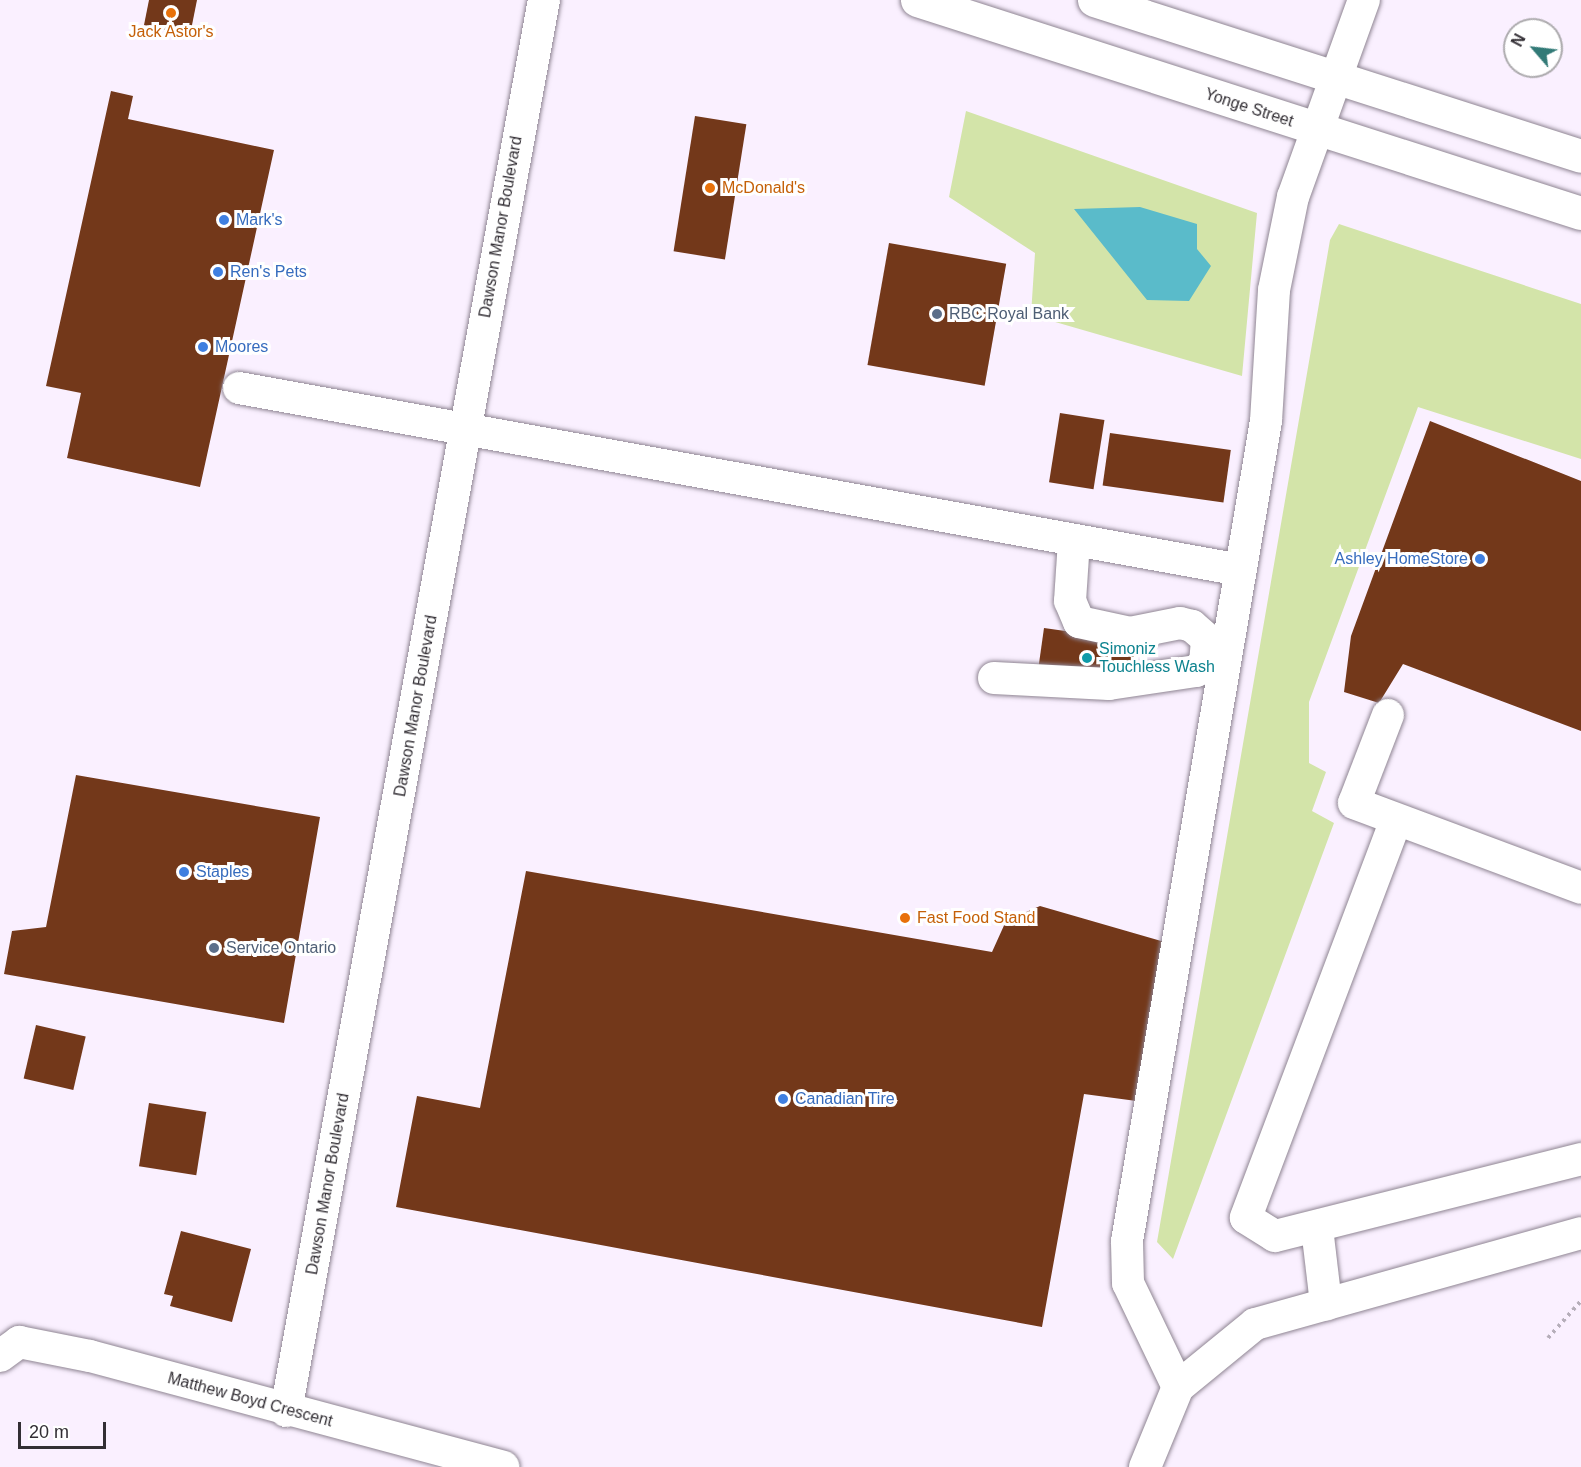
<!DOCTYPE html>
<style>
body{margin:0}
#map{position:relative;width:1581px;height:1467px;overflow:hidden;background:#faf0ff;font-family:Arial,sans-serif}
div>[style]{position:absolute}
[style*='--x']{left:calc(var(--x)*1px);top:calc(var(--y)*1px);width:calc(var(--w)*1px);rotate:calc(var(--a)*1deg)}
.green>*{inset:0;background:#d3e4a9}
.water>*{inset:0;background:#5abbca}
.building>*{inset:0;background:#73381a;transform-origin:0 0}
.path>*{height:4px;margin-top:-2px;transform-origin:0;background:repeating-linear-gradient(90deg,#b6aeba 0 3px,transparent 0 7.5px)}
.roads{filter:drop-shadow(0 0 2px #8f8593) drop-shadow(0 0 2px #8f8593)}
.minor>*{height:32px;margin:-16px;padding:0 16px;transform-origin:16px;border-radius:16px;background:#fff}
.major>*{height:33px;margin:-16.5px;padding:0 16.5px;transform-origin:16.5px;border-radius:16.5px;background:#fff}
.dots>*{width:16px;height:16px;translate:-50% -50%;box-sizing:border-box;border:3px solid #fff;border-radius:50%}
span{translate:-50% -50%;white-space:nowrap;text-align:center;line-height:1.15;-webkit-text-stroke:6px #fff;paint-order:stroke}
.food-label{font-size:16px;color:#c56008}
.left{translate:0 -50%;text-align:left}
.street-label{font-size:16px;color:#322e34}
.shop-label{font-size:16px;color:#366cbe}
.right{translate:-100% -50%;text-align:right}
.service-label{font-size:16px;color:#4e5e75}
.culture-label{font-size:16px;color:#0d838f}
.north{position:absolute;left:1503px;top:18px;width:60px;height:60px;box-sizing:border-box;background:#fff;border:2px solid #adabae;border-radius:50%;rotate:298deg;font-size:16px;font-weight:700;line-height:24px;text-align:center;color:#322e34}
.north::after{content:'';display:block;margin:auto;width:21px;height:27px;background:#327a77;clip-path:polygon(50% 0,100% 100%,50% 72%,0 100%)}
.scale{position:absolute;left:18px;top:1422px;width:88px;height:27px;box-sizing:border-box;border:3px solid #322e34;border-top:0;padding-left:8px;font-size:18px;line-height:21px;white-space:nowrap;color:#322e34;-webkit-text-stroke:4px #fff;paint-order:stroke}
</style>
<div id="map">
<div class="green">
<i style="clip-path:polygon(966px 111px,1257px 213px,1242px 376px,1031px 315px,1035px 253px,949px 197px)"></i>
<i style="clip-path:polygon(1339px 224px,1581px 304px,1581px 459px,1418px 407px,1309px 702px,1309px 763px,1326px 772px,1312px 811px,1334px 823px,1173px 1259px,1157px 1242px,1330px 240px)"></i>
</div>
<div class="water">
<i style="clip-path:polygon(1140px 207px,1197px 224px,1197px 249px,1211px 266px,1189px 301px,1147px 300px,1074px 209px)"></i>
</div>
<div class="building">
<i style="clip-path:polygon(149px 0,197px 0,190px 35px,144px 25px)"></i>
<i style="clip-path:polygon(111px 91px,133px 96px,128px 119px,274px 150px,200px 487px,67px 458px,81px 393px,46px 386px)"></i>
<i style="left:695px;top:116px;width:52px;height:137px;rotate:9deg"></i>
<i style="left:889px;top:243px;width:119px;height:124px;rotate:10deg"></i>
<i style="left:1060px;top:413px;width:45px;height:70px;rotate:9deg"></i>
<i style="clip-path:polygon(1430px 421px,1581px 481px,1581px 731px,1403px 664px,1379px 703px,1344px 692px,1351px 636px)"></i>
<i style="left:1110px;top:433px;width:122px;height:53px;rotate:8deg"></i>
<i style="left:1044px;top:628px;width:93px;height:47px;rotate:8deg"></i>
<i style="clip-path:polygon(76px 775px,320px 817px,284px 1023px,4px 974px,12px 931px,46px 927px)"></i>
<i style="clip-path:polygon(526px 871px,992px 952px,1006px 921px,1040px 906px,1175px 945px,1144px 1102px,1084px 1094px,1042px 1327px,396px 1207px,417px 1096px,480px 1108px)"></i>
<i style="left:36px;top:1025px;width:51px;height:55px;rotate:13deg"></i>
<i style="left:149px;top:1103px;width:58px;height:64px;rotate:9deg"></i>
<i style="clip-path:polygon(181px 1231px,251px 1249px,232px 1322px,170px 1306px,173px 1296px,164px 1294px)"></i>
</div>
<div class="path">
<i style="--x:1548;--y:1338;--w:50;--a:-48.3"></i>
</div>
<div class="roads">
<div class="minor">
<i style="--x:239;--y:388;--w:1017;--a:10.3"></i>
<i style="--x:994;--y:678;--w:115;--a:3"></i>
<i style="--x:1109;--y:684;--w:88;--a:-8.5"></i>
<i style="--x:1196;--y:671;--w:12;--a:-42"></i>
<i style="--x:1205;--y:663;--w:24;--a:-85"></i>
<i style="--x:1207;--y:639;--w:20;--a:-139"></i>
<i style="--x:1192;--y:626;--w:12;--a:-166"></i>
<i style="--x:1180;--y:623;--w:51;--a:168.7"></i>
<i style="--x:1130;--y:633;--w:52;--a:-167.8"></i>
<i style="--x:1079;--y:622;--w:23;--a:-113"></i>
<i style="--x:1070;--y:601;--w:61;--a:-86.2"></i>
<i style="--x:1388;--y:715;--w:94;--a:111.1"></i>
<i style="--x:1354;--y:803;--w:242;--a:20.5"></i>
<i style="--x:1396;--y:820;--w:425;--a:110.7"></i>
<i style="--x:1246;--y:1218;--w:34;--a:32"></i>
<i style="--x:1275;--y:1236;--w:316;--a:-14.1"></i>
<i style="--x:1317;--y:1228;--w:77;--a:83.2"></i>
<i style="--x:0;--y:1356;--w:24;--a:-36"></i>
<i style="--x:19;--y:1342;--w:72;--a:11.2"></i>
<i style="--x:90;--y:1356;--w:428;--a:15"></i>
<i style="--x:1178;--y:1387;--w:115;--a:-115.7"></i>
<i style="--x:1128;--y:1283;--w:42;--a:-91.4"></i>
<i style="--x:1127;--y:1241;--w:832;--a:-80.38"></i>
<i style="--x:1266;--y:421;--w:131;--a:-86.5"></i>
<i style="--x:1274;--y:290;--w:95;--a:-78.5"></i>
<i style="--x:1293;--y:197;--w:209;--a:-70.2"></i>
<i style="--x:286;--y:1411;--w:1434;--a:-79.64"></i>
<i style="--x:1145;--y:1467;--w:87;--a:-67.6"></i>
<i style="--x:1178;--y:1387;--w:99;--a:-39.3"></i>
<i style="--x:1255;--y:1324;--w:338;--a:-15.6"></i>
</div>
<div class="major">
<i style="--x:917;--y:0;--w:697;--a:17.79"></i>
<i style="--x:1094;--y:0;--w:511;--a:17.76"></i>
</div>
</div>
<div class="dots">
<i style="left:171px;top:13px;background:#e8710a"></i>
<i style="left:710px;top:188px;background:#e8710a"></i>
<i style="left:224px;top:220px;background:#3f7fe0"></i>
<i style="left:218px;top:272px;background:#3f7fe0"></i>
<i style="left:937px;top:314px;background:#5c6f8a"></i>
<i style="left:203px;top:347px;background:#3f7fe0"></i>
<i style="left:1480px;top:559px;background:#3f7fe0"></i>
<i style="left:1087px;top:658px;background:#0f9aa8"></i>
<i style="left:184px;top:872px;background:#3f7fe0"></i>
<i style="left:905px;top:918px;background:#e8710a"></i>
<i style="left:214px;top:948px;background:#5c6f8a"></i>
<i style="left:783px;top:1099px;background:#3f7fe0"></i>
</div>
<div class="food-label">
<span style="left:171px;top:32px">Jack Astor's</span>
<span class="left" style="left:722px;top:188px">McDonald's</span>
<span class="left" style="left:917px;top:918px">Fast Food Stand</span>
</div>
<div class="street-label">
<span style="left:1249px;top:108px;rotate:18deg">Yonge Street</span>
<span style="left:501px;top:227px;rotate:-80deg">Dawson Manor Boulevard</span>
<span style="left:416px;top:706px;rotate:-80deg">Dawson Manor Boulevard</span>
<span style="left:328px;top:1184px;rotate:-80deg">Dawson Manor Boulevard</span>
<span style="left:250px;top:1400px;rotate:15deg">Matthew Boyd Crescent</span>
</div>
<div class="shop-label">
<span class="left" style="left:236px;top:220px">Mark's</span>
<span class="left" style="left:230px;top:272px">Ren's Pets</span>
<span class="left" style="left:215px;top:347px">Moores</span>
<span class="right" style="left:1468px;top:559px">Ashley HomeStore</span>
<span class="left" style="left:196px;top:872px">Staples</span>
<span class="left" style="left:795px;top:1099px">Canadian Tire</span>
</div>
<div class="service-label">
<span class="left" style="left:949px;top:314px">RBC Royal Bank</span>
<span class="left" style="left:226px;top:948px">Service Ontario</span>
</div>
<div class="culture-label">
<span class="left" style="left:1099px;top:658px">Simoniz<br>Touchless Wash</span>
</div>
<div class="north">N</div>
<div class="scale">20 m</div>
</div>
